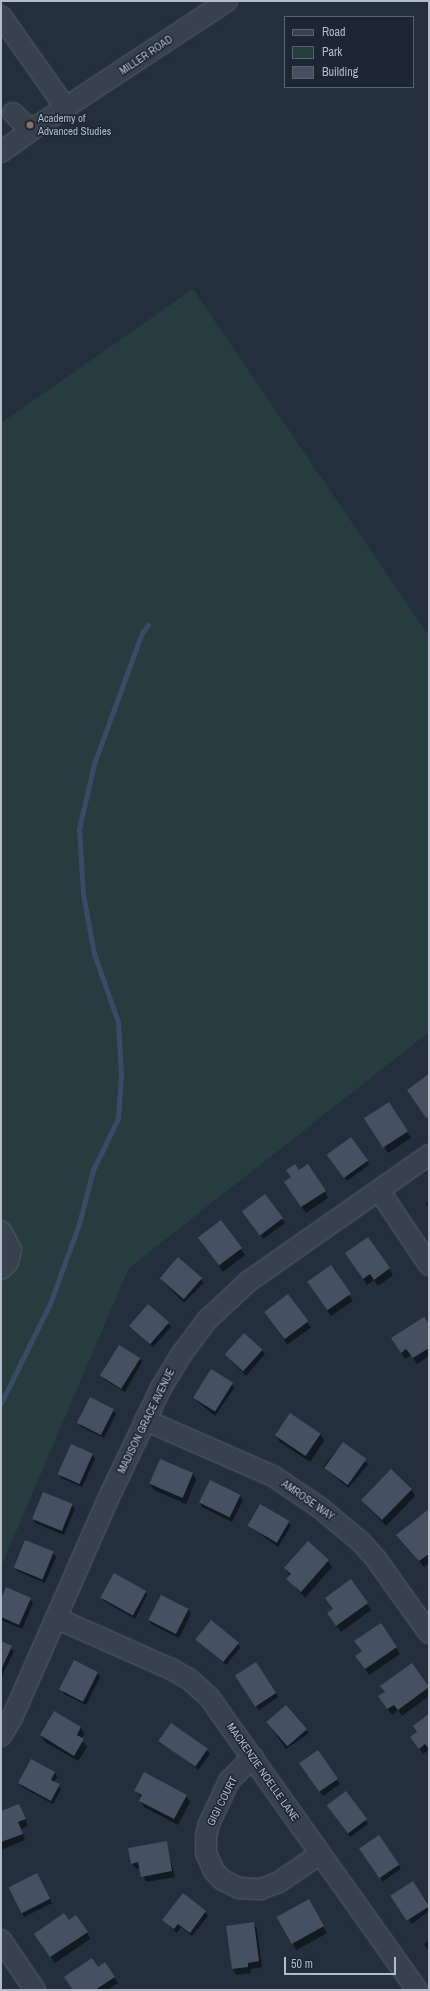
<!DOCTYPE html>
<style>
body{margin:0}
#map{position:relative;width:430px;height:1991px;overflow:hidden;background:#242f3e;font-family:"Archivo Narrow",sans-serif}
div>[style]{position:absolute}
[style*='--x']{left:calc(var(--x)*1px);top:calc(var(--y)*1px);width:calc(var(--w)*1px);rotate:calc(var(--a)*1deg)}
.green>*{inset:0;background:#263c3f}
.shadow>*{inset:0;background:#0007;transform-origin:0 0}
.stream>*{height:4.5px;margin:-2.25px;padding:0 2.25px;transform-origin:2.25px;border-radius:2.25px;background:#394c67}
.building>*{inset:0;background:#455162;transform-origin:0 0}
.roads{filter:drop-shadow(0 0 1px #565f6c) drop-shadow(0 0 1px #565f6c)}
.minor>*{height:20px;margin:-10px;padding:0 10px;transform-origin:10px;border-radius:10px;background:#38414e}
.dots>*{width:11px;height:11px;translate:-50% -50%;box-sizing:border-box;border:2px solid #1d2633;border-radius:50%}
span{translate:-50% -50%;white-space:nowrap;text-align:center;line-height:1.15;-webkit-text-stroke:3px #1d2633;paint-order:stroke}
.street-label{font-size:11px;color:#b4bcc9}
.poi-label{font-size:11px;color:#b4bcc9}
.left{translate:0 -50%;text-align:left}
.frame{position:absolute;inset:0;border:2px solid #b4bcc9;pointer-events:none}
.legend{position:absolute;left:284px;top:16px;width:130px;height:72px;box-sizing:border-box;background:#1d2633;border:1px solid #59626f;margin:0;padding:5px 7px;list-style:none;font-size:12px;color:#b4bcc9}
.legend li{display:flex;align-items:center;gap:8px;height:20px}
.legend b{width:20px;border:1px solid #59626f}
.scale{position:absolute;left:284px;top:1957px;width:112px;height:18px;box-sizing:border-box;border:2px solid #b4bcc9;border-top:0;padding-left:5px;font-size:12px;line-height:14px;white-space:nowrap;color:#b4bcc9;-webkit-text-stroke:3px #1d2633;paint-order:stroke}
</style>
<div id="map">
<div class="green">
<i style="clip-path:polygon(193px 289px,429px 636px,429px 1032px,129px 1268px,1px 1567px,1px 423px)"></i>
</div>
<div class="shadow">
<i style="clip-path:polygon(369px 1124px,407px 1132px,411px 1138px,388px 1153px)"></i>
<i style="clip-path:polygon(331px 1159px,367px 1161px,369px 1165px,347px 1181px)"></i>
<i style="clip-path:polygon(299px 1172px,325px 1191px,328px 1198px,306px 1213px,289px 1188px)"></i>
<i style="clip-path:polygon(265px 1195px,285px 1223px,263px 1239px,246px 1215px)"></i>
<i style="clip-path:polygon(429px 1202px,429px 1208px,426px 1204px)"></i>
<i style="clip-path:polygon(221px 1222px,245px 1255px,223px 1272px,203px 1244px)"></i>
<i style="clip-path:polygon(368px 1238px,393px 1275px,378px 1286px,374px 1280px,367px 1285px,346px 1253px)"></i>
<i style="left:179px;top:1258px;width:35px;height:28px;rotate:45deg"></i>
<i style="clip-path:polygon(330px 1267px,353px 1301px,331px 1316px,312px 1288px)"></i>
<i style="left:288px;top:1295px;width:40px;height:29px;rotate:55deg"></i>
<i style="clip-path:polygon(168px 1323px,171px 1327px,153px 1347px,130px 1326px)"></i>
<i style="clip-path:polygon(429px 1326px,429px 1356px,417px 1364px,411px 1355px,405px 1359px,396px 1344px)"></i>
<i style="clip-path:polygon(262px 1350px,265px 1354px,246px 1376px,226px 1355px)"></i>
<i style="clip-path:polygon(140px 1358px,142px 1362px,125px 1392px,105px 1380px,102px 1376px)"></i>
<i style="clip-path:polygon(232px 1384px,234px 1388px,215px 1416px,192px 1397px)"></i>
<i style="clip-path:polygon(113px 1410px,116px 1414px,104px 1438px,81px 1427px,79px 1423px)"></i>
<i style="clip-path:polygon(290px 1415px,321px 1435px,324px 1441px,310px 1462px,280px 1442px,276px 1436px)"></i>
<i style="left:343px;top:1443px;width:33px;height:31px;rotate:40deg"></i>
<i style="clip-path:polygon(93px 1455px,95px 1459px,82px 1487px,61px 1478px,59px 1474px)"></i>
<i style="clip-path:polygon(160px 1460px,193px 1474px,196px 1480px,186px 1504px,154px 1490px,150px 1484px)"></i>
<i style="clip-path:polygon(411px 1489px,415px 1496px,386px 1526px,362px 1500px)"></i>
<i style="clip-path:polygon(240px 1496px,243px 1500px,232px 1522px,202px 1507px,200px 1503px)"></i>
<i style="clip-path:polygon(72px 1505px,75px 1509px,64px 1535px,35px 1523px,33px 1519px)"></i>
<i style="clip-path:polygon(429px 1511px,429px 1563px,424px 1567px,398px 1535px)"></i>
<i style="clip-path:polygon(288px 1522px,291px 1526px,278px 1547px,248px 1525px)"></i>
<i style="clip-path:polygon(53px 1553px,56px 1557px,45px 1583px,17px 1571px,15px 1567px)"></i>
<i style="clip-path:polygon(328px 1561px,332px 1567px,305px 1598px,288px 1579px,290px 1576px,285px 1568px)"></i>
<i style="clip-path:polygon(351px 1581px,371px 1610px,341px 1632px,332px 1620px,334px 1610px)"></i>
<i style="clip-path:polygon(145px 1591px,147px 1595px,135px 1619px,105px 1602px,102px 1598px)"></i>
<i style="clip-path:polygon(161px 1596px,189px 1610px,191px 1614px,179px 1638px,151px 1624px,149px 1620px)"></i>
<i style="clip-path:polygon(30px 1599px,33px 1603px,22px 1629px,1px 1620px,1px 1602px)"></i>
<i style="clip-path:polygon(381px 1624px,400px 1654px,369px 1675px,360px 1662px,362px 1652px,359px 1647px)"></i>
<i style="clip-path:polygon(196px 1639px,238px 1644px,240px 1648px,226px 1665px)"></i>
<i style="clip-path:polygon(1px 1642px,14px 1651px,2px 1676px,1px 1676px)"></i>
<i style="clip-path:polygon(412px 1664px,429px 1688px,429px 1696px,402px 1716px,398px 1710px,392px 1715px,383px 1703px,385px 1693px,381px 1686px)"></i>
<i style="clip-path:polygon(97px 1672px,100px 1677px,86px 1705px,64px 1694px,61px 1690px)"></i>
<i style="clip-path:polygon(239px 1681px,276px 1693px,278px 1697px,259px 1710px)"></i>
<i style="clip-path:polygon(429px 1716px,429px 1750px,423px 1754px,415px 1743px,417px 1732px,414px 1727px)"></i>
<i style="clip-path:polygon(269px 1724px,306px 1729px,309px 1733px,286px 1749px)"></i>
<i style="clip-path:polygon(81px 1727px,84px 1734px,81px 1739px,87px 1747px,78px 1761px,45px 1742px,41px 1735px)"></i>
<i style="clip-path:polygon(160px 1741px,207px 1750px,210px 1754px,198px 1770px)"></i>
<i style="clip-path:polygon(318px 1751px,340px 1784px,323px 1796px,303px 1768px)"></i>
<i style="clip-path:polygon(32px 1760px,55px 1773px,57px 1777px,54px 1782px,61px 1789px,53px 1804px,22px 1787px,19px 1783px)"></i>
<i style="clip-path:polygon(135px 1791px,186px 1795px,190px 1802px,178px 1825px,144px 1807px,140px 1801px,142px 1798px)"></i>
<i style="clip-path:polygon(346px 1792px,368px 1824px,350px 1837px,330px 1809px)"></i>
<i style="clip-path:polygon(19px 1805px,28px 1826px,21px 1829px,25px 1840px,1px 1850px,1px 1812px)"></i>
<i style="left:378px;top:1837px;width:39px;height:22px;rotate:54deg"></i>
<i style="clip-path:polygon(166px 1842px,175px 1877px,146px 1882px,140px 1868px,136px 1869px,132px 1863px)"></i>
<i style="clip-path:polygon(39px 1878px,52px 1903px,24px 1917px,22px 1913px)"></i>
<i style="clip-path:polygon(413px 1882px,429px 1904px,429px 1911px,412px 1924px,395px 1901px)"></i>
<i style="left:309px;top:1901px;width:37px;height:35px;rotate:61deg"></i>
<i style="clip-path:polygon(205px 1912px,208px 1916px,192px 1936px,181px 1927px,177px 1933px,164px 1920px)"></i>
<i style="clip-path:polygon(69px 1922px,87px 1932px,90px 1939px,55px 1963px,39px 1940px)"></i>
<i style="clip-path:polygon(253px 1923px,257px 1929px,262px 1967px,251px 1969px,251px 1973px,236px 1975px,233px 1969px)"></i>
<i style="clip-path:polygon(429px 1941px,429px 1952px,424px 1944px)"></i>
<i style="clip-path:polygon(98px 1968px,114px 1977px,118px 1983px,108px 1990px,73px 1990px)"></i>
</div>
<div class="stream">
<i style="--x:1;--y:1403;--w:110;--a:-63.7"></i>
<i style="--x:50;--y:1304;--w:85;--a:-70.1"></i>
<i style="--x:79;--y:1224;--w:56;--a:-75.5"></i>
<i style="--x:93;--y:1170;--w:57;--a:-63.9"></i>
<i style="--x:118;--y:1119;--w:43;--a:-86"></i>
<i style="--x:121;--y:1076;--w:54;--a:-93.2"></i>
<i style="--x:118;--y:1022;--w:72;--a:-109.4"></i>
<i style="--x:94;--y:954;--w:61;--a:-100.4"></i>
<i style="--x:83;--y:894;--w:65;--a:-93.5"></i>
<i style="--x:79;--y:829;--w:67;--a:-77"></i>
<i style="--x:94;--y:764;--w:140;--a:-69.9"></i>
<i style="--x:142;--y:633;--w:10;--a:-53"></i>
</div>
<div class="building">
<i style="clip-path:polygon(429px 1074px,429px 1116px,426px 1118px,407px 1090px)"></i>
<i style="left:389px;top:1102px;width:35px;height:30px;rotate:57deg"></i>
<i style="left:351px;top:1137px;width:29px;height:30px;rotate:54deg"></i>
<i style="clip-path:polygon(295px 1164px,299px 1170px,308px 1164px,326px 1191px,301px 1207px,284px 1182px,291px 1177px,286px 1170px)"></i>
<i style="left:265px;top:1194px;width:30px;height:29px;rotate:53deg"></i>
<i style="left:221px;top:1220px;width:35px;height:29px;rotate:53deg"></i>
<i style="clip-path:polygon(368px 1237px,390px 1268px,374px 1280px,370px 1274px,363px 1279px,345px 1253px)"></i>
<i style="left:178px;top:1257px;width:32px;height:28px;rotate:41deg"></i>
<i style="left:331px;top:1265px;width:35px;height:29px;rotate:55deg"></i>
<i style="left:288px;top:1294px;width:34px;height:30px;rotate:53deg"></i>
<i style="left:148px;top:1304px;width:28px;height:29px;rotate:41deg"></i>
<i style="clip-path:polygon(424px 1317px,429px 1324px,429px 1348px,413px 1358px,406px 1349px,401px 1353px,391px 1338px)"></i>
<i style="left:244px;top:1333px;width:25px;height:29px;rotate:42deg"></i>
<i style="left:119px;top:1345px;width:25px;height:36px;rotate:32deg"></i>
<i style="left:211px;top:1369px;width:26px;height:34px;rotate:32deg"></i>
<i style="left:90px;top:1397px;width:27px;height:29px;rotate:27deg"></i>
<i style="left:290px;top:1413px;width:37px;height:27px;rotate:34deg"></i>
<i style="left:343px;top:1442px;width:29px;height:32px;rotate:36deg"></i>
<i style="left:71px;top:1444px;width:24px;height:33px;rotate:24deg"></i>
<i style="left:160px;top:1459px;width:36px;height:27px;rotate:23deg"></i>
<i style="left:391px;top:1469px;width:29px;height:43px;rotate:44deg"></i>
<i style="left:210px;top:1480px;width:34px;height:25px;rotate:26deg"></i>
<i style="left:43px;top:1492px;width:32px;height:29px;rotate:22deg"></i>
<i style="left:260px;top:1504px;width:34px;height:25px;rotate:30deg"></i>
<i style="clip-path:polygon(429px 1509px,429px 1554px,419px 1561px,396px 1535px)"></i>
<i style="left:25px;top:1540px;width:31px;height:30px;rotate:22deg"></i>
<i style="clip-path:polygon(308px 1541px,329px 1560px,301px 1592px,286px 1579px,291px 1574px,284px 1568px)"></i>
<i style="left:114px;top:1573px;width:37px;height:28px;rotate:29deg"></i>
<i style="clip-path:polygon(351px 1579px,368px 1603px,336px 1626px,327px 1613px,333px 1609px,325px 1598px)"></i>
<i style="clip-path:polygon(6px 1587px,31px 1598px,19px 1625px,1px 1617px,1px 1599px)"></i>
<i style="left:161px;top:1595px;width:31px;height:28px;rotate:27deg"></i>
<i style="left:211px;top:1620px;width:36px;height:25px;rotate:39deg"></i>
<i style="clip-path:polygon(381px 1623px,397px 1647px,365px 1669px,355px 1656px,362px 1651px,354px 1641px)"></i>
<i style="clip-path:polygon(1px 1641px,12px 1646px,1px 1670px)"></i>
<i style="left:74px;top:1660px;width:27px;height:33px;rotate:27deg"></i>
<i style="left:256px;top:1662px;width:37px;height:25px;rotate:57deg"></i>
<i style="clip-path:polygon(412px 1663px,429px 1687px,398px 1710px,394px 1705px,387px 1709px,378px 1696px,385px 1692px,380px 1686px)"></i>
<i style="left:286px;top:1705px;width:32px;height:26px;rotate:49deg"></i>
<i style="clip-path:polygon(54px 1711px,81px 1727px,77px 1735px,84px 1739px,74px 1756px,40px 1735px)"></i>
<i style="clip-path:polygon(429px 1714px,429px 1749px,425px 1744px,419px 1749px,410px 1737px,417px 1732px,413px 1726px)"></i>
<i style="left:171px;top:1723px;width:45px;height:22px;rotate:35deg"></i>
<i style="left:318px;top:1750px;width:35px;height:23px;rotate:55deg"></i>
<i style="clip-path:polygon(31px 1759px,55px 1772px,51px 1780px,60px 1784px,51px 1801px,18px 1783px)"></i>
<i style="clip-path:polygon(144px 1772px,187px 1795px,174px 1819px,139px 1801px,142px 1795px,134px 1791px)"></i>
<i style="left:346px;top:1791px;width:35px;height:24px;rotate:53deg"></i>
<i style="clip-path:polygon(19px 1804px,26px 1819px,18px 1822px,23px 1834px,1px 1842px,1px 1811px)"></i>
<i style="left:379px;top:1835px;width:36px;height:24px;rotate:56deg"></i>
<i style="clip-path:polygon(167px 1841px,172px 1871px,141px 1877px,138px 1862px,131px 1864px,128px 1848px)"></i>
<i style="left:37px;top:1873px;width:29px;height:32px;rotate:63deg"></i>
<i style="left:413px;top:1881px;width:30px;height:27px;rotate:57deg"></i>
<i style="clip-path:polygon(183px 1893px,206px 1911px,190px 1933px,178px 1924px,174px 1929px,162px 1920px)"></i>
<i style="left:309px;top:1899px;width:31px;height:37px;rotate:61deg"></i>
<i style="clip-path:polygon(64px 1913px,69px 1920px,76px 1915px,88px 1932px,50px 1957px,34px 1934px)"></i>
<i style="clip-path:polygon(254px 1922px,259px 1961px,248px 1963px,248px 1967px,232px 1969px,226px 1926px)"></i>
<i style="clip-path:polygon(92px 1958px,98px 1967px,105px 1962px,115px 1977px,95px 1990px,73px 1990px,64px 1977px)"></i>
</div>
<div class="roads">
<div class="minor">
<i style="--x:1;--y:16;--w:113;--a:54.8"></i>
<i style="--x:13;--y:113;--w:18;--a:45"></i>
<i style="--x:26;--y:126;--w:10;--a:6"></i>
<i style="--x:36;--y:127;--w:229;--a:-33.4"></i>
<i style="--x:1;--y:152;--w:43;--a:-35.5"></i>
<i style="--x:380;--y:1192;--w:88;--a:56.1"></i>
<i style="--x:1;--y:1231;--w:21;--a:62"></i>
<i style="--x:11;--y:1250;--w:12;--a:104"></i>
<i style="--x:8;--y:1262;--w:10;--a:135"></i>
<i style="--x:145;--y:1420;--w:140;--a:23.6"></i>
<i style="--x:273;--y:1476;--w:55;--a:34"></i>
<i style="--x:319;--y:1507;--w:53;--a:39.7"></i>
<i style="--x:360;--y:1541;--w:24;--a:48"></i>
<i style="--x:376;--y:1559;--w:91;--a:54.4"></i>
<i style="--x:56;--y:1618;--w:126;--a:23.9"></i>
<i style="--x:171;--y:1669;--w:21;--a:29"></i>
<i style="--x:189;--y:1679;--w:27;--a:42"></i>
<i style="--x:209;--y:1697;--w:359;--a:54.6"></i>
<i style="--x:1;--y:1736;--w:21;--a:-59"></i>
<i style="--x:12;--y:1718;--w:241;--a:-66.3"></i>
<i style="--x:109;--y:1497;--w:121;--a:-64.5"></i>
<i style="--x:161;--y:1388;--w:37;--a:-59"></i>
<i style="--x:180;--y:1356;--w:46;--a:-52.9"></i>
<i style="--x:208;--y:1319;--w:56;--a:-42.8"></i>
<i style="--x:249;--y:1281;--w:220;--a:-35"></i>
<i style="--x:253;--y:1757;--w:34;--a:135"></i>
<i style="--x:229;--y:1781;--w:47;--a:114.9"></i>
<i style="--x:209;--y:1824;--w:12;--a:104"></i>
<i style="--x:206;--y:1836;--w:17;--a:90"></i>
<i style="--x:206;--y:1853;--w:20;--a:66"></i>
<i style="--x:214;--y:1871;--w:11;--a:49"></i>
<i style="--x:221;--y:1879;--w:20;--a:27"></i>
<i style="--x:239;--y:1888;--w:22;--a:3"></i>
<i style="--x:261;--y:1889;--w:19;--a:-21"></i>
<i style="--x:279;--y:1882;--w:50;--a:-34.3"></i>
<i style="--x:1;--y:1940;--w:60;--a:55.8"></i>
</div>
</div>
<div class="dots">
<i style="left:30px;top:125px;background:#8d6e63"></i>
</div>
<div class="street-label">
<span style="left:146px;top:55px;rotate:-34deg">MILLER ROAD</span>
<span style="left:146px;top:1421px;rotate:-64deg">MADISON GRACE AVENUE</span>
<span style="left:308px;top:1500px;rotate:35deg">AMROSE WAY</span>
<span style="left:263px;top:1772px;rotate:55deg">MACKENZIE NOELLE LANE</span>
<span style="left:222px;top:1801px;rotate:-63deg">GIGI COURT</span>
</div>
<div class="poi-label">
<span class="left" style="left:38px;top:125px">Academy of<br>Advanced Studies</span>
</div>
<div class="frame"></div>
<ul class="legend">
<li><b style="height:5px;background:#38414e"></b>Road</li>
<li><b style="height:11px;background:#263c3f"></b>Park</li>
<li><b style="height:11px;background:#455162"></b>Building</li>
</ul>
<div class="scale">50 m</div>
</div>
